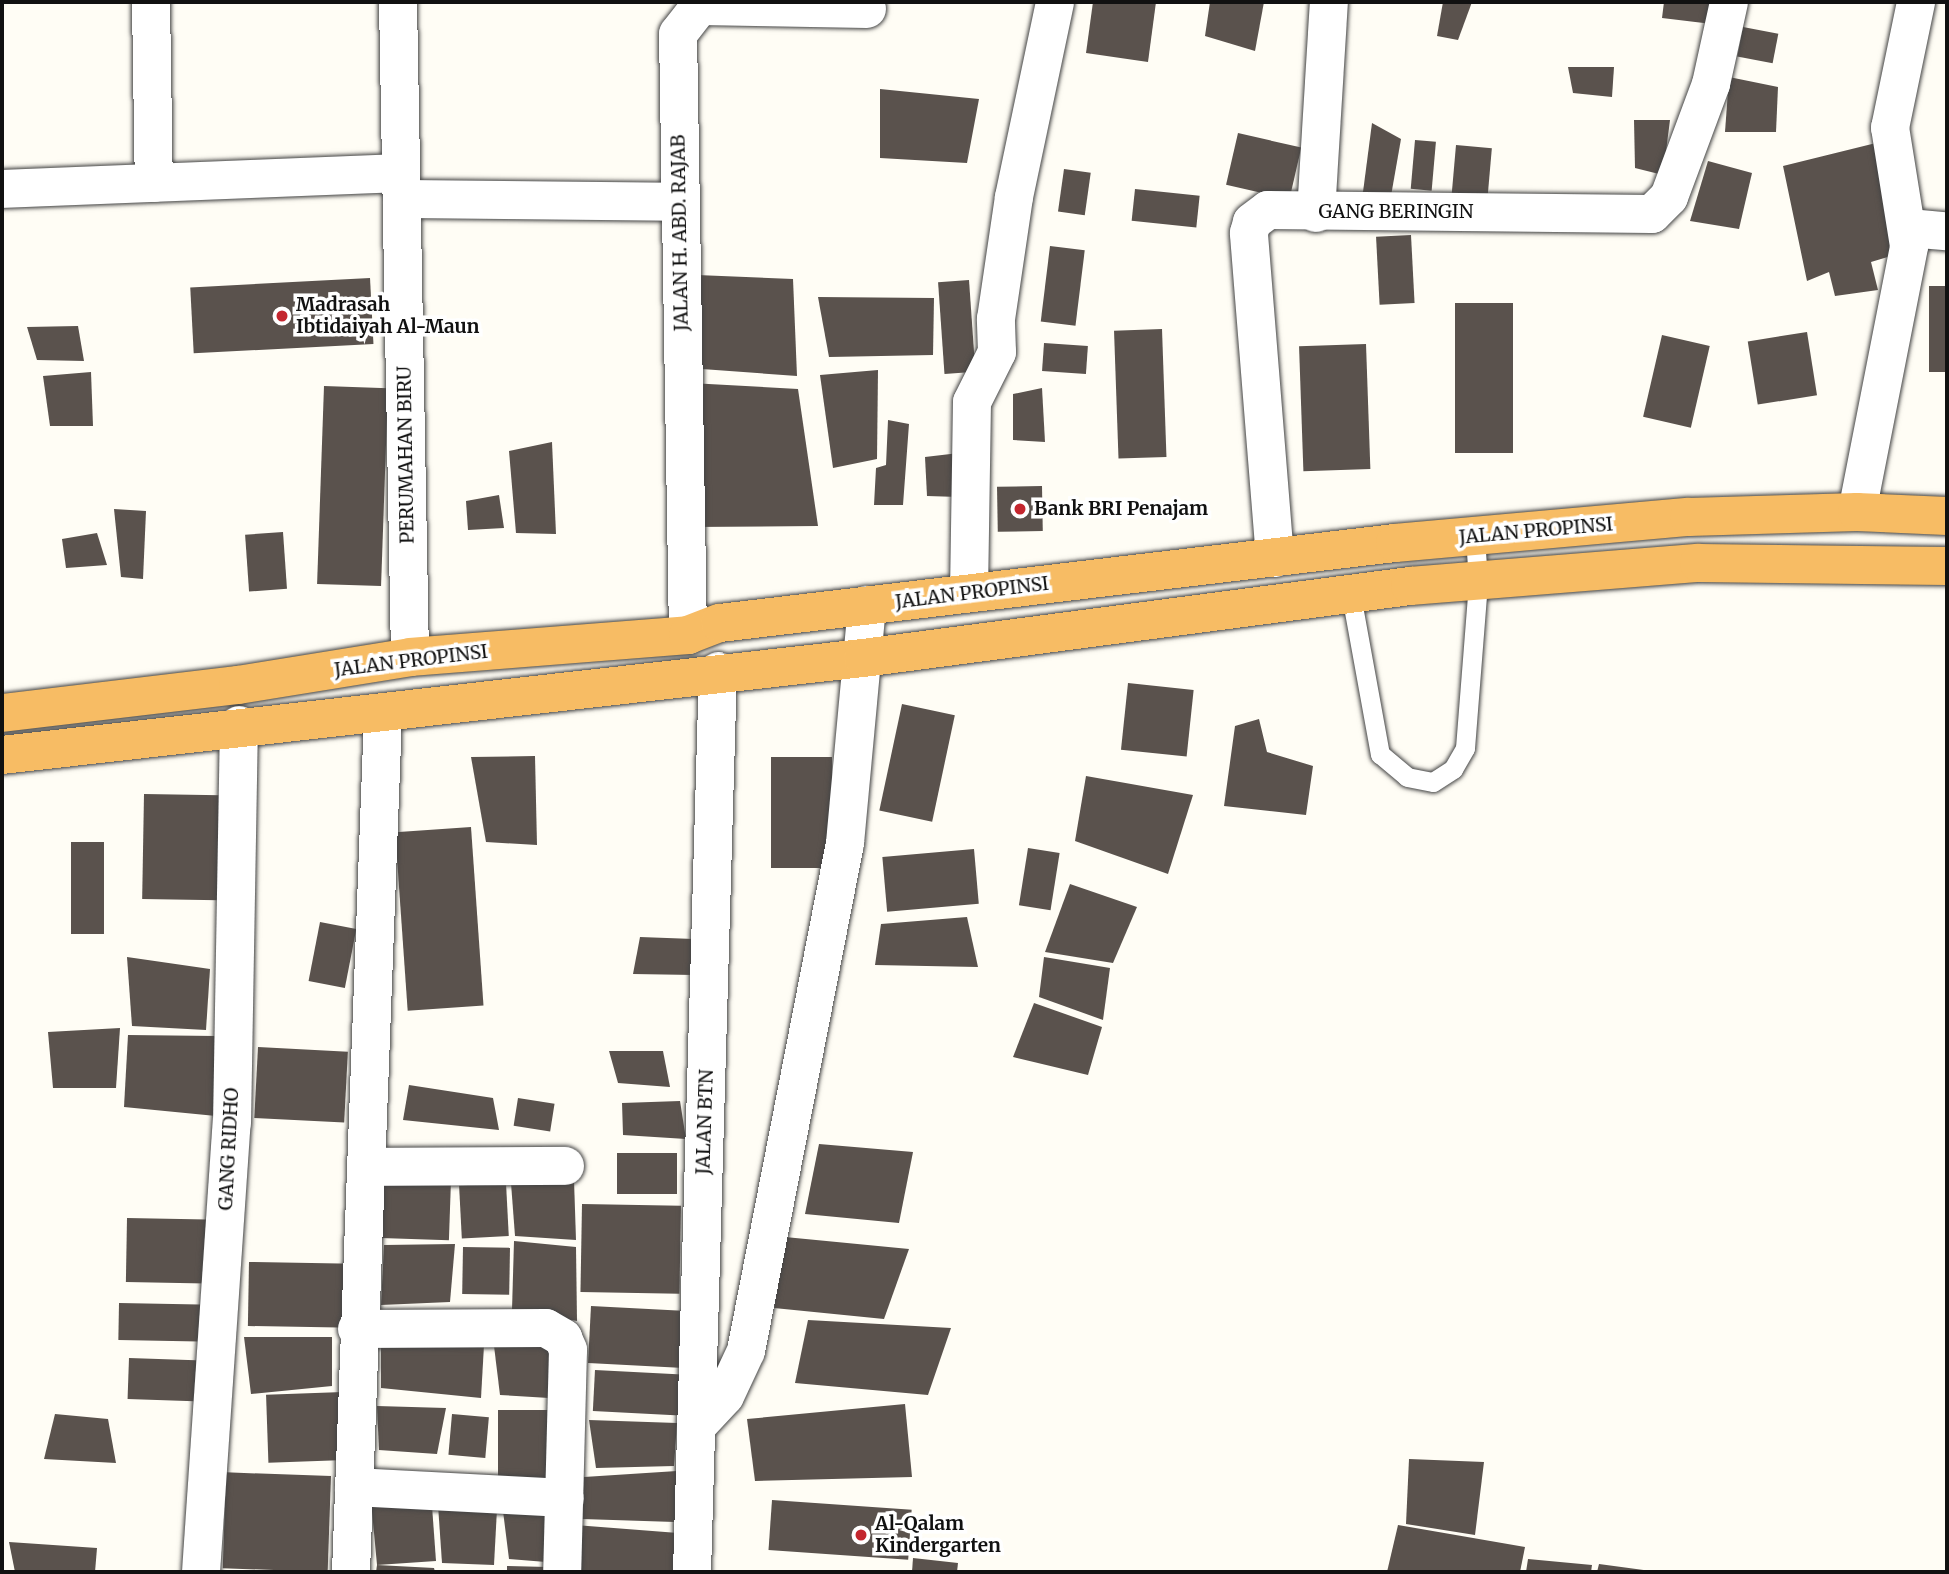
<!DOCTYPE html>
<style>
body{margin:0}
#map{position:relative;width:1949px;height:1574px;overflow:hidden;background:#fffdf5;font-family:Merriweather,serif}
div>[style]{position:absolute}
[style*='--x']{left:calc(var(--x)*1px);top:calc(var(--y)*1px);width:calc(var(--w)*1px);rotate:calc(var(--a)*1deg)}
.building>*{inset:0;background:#5a524d;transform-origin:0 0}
.roads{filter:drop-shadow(0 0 2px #444) drop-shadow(0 0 2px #444)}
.service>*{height:19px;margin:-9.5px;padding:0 9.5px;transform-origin:9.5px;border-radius:9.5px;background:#fff}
.minor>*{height:38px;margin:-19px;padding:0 19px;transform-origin:19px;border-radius:19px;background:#fff}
.trunk>*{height:38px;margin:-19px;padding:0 19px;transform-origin:19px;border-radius:19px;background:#f7bc64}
.dots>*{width:19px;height:19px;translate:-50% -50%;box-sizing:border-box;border:4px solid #fff;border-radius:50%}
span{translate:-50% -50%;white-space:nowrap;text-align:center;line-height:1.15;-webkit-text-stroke:7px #fff;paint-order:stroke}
.street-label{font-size:19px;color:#111}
.poi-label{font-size:19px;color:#111;font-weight:700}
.left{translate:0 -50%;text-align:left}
.frame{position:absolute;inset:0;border:4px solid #111;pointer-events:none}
</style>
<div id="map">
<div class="building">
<i style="clip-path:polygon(1093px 2px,1156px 2px,1148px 62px,1086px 53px)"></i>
<i style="clip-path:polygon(1210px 2px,1264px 2px,1255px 51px,1205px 36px)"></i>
<i style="clip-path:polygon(1443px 2px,1472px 2px,1458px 40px,1437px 36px)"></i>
<i style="clip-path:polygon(1664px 2px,1715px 2px,1712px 24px,1662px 18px)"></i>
<i style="left:1743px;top:27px;width:36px;height:30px;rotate:11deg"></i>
<i style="clip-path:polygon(1568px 67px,1614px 67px,1612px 97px,1573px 93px)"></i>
<i style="clip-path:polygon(1729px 77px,1778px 87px,1776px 132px,1725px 132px)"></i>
<i style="clip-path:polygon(880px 89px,979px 99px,967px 163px,880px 158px)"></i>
<i style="clip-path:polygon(1634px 120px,1670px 120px,1663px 175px,1635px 168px)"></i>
<i style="clip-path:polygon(1372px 123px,1401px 139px,1391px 196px,1363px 192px)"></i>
<i style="left:1238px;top:133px;width:65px;height:53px;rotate:13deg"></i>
<i style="left:1415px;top:140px;width:21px;height:49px;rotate:5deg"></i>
<i style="clip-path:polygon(1876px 143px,1901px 253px,1871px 262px,1878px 290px,1835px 296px,1829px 272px,1807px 281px,1783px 166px)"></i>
<i style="left:1456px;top:145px;width:36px;height:55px;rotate:5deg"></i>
<i style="clip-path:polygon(1708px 161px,1752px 173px,1739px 229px,1690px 221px)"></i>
<i style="left:1064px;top:169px;width:27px;height:43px;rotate:8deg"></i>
<i style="left:1135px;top:189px;width:65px;height:32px;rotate:6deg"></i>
<i style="left:1411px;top:235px;width:68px;height:35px;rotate:87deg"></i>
<i style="left:1050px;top:246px;width:35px;height:76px;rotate:7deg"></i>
<i style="clip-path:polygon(697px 275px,793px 279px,797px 376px,688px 368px)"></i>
<i style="left:370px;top:278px;width:66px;height:180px;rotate:87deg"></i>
<i style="left:969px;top:280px;width:92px;height:31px;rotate:86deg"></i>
<i style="left:1929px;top:286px;width:18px;height:86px"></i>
<i style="clip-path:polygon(818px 297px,934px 298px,933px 355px,829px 357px)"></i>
<i style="left:1455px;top:303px;width:58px;height:150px"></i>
<i style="clip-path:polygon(78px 326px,84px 361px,37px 360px,27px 327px)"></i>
<i style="left:1162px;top:329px;width:128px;height:48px;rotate:88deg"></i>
<i style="left:1807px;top:332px;width:64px;height:60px;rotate:81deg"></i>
<i style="left:1662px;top:335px;width:49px;height:84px;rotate:13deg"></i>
<i style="left:1044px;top:343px;width:44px;height:28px;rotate:4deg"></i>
<i style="left:1366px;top:344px;width:125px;height:67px;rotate:88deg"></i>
<i style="clip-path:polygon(878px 370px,877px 459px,833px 468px,820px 375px)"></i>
<i style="clip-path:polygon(91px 372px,93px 426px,50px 426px,43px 376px)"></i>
<i style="clip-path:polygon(690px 383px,798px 389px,818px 526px,691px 527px)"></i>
<i style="left:324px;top:386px;width:64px;height:198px;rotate:2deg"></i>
<i style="clip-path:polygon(1042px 388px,1045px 442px,1013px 440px,1013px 394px)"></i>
<i style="clip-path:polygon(888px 420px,909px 424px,903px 505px,874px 505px,876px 468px,886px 465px)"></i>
<i style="clip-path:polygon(552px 442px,556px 534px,516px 533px,509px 451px)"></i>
<i style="clip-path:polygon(959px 453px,959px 497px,927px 496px,925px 457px)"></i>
<i style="left:1042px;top:486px;width:45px;height:45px;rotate:89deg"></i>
<i style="clip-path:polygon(499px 495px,504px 528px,468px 530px,466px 501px)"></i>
<i style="clip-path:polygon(114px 509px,146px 511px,143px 579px,121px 577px)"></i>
<i style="left:283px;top:532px;width:57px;height:38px;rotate:86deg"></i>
<i style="clip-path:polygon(97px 533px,107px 565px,66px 568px,62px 539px)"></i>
<i style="left:1128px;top:683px;width:66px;height:67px;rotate:6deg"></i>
<i style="left:902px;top:704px;width:54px;height:109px;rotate:12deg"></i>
<i style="clip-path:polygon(1259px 719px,1267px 752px,1313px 766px,1306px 815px,1224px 806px,1235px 726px)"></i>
<i style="clip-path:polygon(535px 756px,537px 845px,486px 842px,471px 757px)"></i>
<i style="left:771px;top:757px;width:61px;height:111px"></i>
<i style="clip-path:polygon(1086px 776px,1193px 795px,1168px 874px,1075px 841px)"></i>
<i style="left:144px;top:794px;width:77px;height:105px;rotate:1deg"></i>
<i style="left:471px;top:827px;width:179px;height:76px;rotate:86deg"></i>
<i style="left:71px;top:842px;width:33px;height:92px"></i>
<i style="left:1028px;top:848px;width:32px;height:58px;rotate:9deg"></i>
<i style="left:974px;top:849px;width:55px;height:92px;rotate:85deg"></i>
<i style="clip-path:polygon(1070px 884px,1137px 907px,1113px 963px,1045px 952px)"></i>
<i style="clip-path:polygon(967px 917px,978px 967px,875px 965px,881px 924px)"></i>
<i style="left:320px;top:922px;width:37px;height:60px;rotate:11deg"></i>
<i style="clip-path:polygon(640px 937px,694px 939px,694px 975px,633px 974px)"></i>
<i style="clip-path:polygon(127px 957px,210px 969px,206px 1030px,132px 1026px)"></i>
<i style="clip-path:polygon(1044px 957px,1110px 968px,1103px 1020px,1039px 997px)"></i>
<i style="clip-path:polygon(1034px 1003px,1102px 1027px,1088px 1075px,1013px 1057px)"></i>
<i style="clip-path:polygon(120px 1028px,116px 1088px,53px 1088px,48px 1032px)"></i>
<i style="clip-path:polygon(128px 1035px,216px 1036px,216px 1116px,124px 1107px)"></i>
<i style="left:258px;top:1047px;width:90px;height:71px;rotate:3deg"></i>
<i style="clip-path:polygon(609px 1051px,663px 1051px,670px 1087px,618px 1083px)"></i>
<i style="clip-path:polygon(409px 1085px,493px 1098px,499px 1130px,403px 1120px)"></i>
<i style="left:518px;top:1098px;width:37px;height:28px;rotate:9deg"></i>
<i style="clip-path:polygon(680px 1101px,686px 1139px,623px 1135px,622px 1103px)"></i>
<i style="clip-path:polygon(819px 1144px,913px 1152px,899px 1223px,805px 1214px)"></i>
<i style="left:617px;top:1153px;width:60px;height:41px"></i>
<i style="left:383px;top:1179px;width:68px;height:59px;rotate:2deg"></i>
<i style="clip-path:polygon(574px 1180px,576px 1240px,515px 1236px,511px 1183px)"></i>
<i style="left:506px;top:1183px;width:53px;height:47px;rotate:87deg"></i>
<i style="left:582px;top:1204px;width:99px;height:88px;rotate:1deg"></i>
<i style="left:127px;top:1218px;width:80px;height:64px;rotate:1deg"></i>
<i style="clip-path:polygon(785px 1237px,909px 1249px,884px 1319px,774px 1308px)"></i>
<i style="clip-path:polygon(514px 1241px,576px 1247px,577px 1321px,512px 1310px)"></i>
<i style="clip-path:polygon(455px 1244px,450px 1302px,381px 1305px,384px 1245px)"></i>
<i style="left:463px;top:1247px;width:47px;height:47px;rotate:1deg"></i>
<i style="left:249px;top:1262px;width:105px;height:64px;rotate:1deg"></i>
<i style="left:119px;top:1303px;width:94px;height:37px;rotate:1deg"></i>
<i style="left:591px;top:1306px;width:96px;height:57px;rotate:3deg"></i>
<i style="clip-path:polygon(808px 1320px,951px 1328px,928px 1395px,795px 1383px)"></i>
<i style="clip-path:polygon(244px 1337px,332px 1337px,332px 1386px,251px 1394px)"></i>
<i style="clip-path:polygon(381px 1343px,484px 1345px,481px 1398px,381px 1388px)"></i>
<i style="clip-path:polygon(550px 1343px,549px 1398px,500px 1395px,494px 1346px)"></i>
<i style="left:129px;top:1358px;width:74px;height:41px;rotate:2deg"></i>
<i style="left:595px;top:1370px;width:87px;height:41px;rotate:3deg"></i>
<i style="left:343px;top:1392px;width:68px;height:77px;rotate:88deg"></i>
<i style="clip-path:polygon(905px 1404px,912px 1477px,755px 1481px,747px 1419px)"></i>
<i style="clip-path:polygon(377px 1406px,446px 1408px,437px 1454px,379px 1450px)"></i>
<i style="left:498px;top:1410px;width:56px;height:71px"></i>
<i style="clip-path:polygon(55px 1414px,108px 1419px,116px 1463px,44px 1459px)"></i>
<i style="left:452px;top:1414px;width:37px;height:41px;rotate:5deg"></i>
<i style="clip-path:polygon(589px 1420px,677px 1423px,674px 1466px,596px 1468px)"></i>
<i style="clip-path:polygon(1409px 1459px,1484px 1462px,1475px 1535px,1406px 1524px)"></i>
<i style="clip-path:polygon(677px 1471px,675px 1522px,582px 1519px,584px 1477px)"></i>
<i style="left:331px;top:1476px;width:96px;height:105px;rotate:92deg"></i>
<i style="left:772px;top:1500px;width:140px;height:50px;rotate:4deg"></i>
<i style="clip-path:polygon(371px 1501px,432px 1506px,436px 1561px,377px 1565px)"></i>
<i style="clip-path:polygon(502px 1503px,552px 1505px,546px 1562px,509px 1559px)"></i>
<i style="clip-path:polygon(438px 1505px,497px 1509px,494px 1565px,442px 1563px)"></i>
<i style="clip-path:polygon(575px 1525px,678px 1533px,678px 1572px,574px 1572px)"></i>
<i style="clip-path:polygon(1398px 1525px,1525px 1547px,1520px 1572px,1387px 1572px)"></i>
<i style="clip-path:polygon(9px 1542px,97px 1548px,95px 1572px,15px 1572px)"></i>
<i style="clip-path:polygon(913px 1558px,958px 1563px,957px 1572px,912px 1572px)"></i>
<i style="clip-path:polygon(1528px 1559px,1592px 1565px,1591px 1572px,1526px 1572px)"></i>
<i style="clip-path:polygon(1599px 1564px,1651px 1571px,1651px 1572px,1597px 1572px)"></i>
<i style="clip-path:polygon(377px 1565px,434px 1568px,435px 1572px,376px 1572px)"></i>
<i style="clip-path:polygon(507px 1566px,548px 1567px,548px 1572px,507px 1572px)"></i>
</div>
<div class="roads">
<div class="service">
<i style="--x:1351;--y:595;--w:162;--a:79.7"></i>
<i style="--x:1380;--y:754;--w:35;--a:40"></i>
<i style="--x:1407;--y:777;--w:26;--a:11"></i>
<i style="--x:1433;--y:782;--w:24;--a:-33"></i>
<i style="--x:1453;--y:769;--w:24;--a:-60"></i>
<i style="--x:1465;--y:748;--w:168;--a:-85.5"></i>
<i style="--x:1478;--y:581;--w:44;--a:-93.9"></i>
</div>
<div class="minor">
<i style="--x:151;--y:2;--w:181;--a:89.1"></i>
<i style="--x:398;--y:2;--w:655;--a:88.95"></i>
<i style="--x:2;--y:189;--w:399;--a:-2.3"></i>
<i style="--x:402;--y:199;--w:277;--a:0.6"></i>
<i style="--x:1316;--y:213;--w:211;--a:-86.5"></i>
<i style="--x:1909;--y:228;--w:38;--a:5"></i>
<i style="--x:1857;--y:512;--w:271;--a:-78.9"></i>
<i style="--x:1909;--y:246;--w:120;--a:-99.1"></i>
<i style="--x:1890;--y:128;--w:129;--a:-78.3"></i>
<i style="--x:1275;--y:558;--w:326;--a:-94.6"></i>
<i style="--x:1249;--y:233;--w:11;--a:-75"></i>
<i style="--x:1252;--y:222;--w:20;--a:-37"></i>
<i style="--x:1268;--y:210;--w:384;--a:0.6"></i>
<i style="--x:1652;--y:214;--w:24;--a:-45"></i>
<i style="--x:1669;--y:197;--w:121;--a:-69.6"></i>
<i style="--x:1711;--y:84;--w:84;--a:-77.6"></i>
<i style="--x:969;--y:593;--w:191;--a:-89.1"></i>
<i style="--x:972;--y:402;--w:56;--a:-63.4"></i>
<i style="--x:997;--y:352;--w:33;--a:-92"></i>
<i style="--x:996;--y:319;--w:123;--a:-81.6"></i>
<i style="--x:1014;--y:197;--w:199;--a:-78.1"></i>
<i style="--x:688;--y:635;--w:601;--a:-90.95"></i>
<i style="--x:678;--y:34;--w:36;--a:-52"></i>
<i style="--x:700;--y:6;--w:167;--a:1"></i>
<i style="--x:366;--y:1167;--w:199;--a:-0.3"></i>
<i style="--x:357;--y:1329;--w:189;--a:-0.3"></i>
<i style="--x:546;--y:1328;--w:20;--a:30"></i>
<i style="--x:563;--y:1338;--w:13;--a:67"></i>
<i style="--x:568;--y:1350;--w:222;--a:91.5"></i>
<i style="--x:696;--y:1427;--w:42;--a:-46.9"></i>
<i style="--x:725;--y:1396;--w:50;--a:-65"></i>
<i style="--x:746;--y:1351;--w:518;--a:-78.97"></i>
<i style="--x:845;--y:843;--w:239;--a:-84.7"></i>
<i style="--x:354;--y:1487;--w:211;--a:3"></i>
<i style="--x:201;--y:1572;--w:450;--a:-86.1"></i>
<i style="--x:232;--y:1123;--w:398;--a:-89"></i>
<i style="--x:351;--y:1572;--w:858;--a:-87.86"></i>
<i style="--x:692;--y:1572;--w:901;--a:-88.35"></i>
</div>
<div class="trunk">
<i style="--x:2;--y:713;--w:238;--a:-6.8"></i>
<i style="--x:238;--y:685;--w:174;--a:-9.2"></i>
<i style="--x:410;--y:657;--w:279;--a:-4.5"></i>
<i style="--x:688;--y:635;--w:34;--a:-21"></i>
<i style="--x:720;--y:623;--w:680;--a:-6.76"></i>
<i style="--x:1395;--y:543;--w:295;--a:-5.1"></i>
<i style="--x:1689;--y:517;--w:168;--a:-1.7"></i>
<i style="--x:1857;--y:512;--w:90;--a:2.5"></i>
<i style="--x:2;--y:755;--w:866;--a:-6.43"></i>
<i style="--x:863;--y:658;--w:552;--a:-7.5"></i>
<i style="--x:1410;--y:586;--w:290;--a:-4.6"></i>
<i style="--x:1699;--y:563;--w:248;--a:0.7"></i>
</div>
</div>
<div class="dots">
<i style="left:282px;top:316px;background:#c4262e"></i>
<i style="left:1020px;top:509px;background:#c4262e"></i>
<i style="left:861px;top:1535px;background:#c4262e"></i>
</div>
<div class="street-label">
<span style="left:1396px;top:212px">GANG BERINGIN</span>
<span style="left:680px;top:233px;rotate:-91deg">JALAN H. ABD. RAJAB</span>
<span style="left:406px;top:455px;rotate:-91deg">PERUMAHAN BIRU</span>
<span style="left:1536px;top:531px;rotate:-5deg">JALAN PROPINSI</span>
<span style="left:972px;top:593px;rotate:-7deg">JALAN PROPINSI</span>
<span style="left:411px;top:661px;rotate:-7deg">JALAN PROPINSI</span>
<span style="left:705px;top:1122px;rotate:-88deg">JALAN BTN</span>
<span style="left:229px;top:1149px;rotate:-87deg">GANG RIDHO</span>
</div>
<div class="poi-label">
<span class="left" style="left:296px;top:316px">Madrasah<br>Ibtidaiyah Al-Maun</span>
<span class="left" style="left:1034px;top:509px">Bank BRI Penajam</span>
<span class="left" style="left:875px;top:1535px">Al-Qalam<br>Kindergarten</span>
</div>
<div class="frame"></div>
</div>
